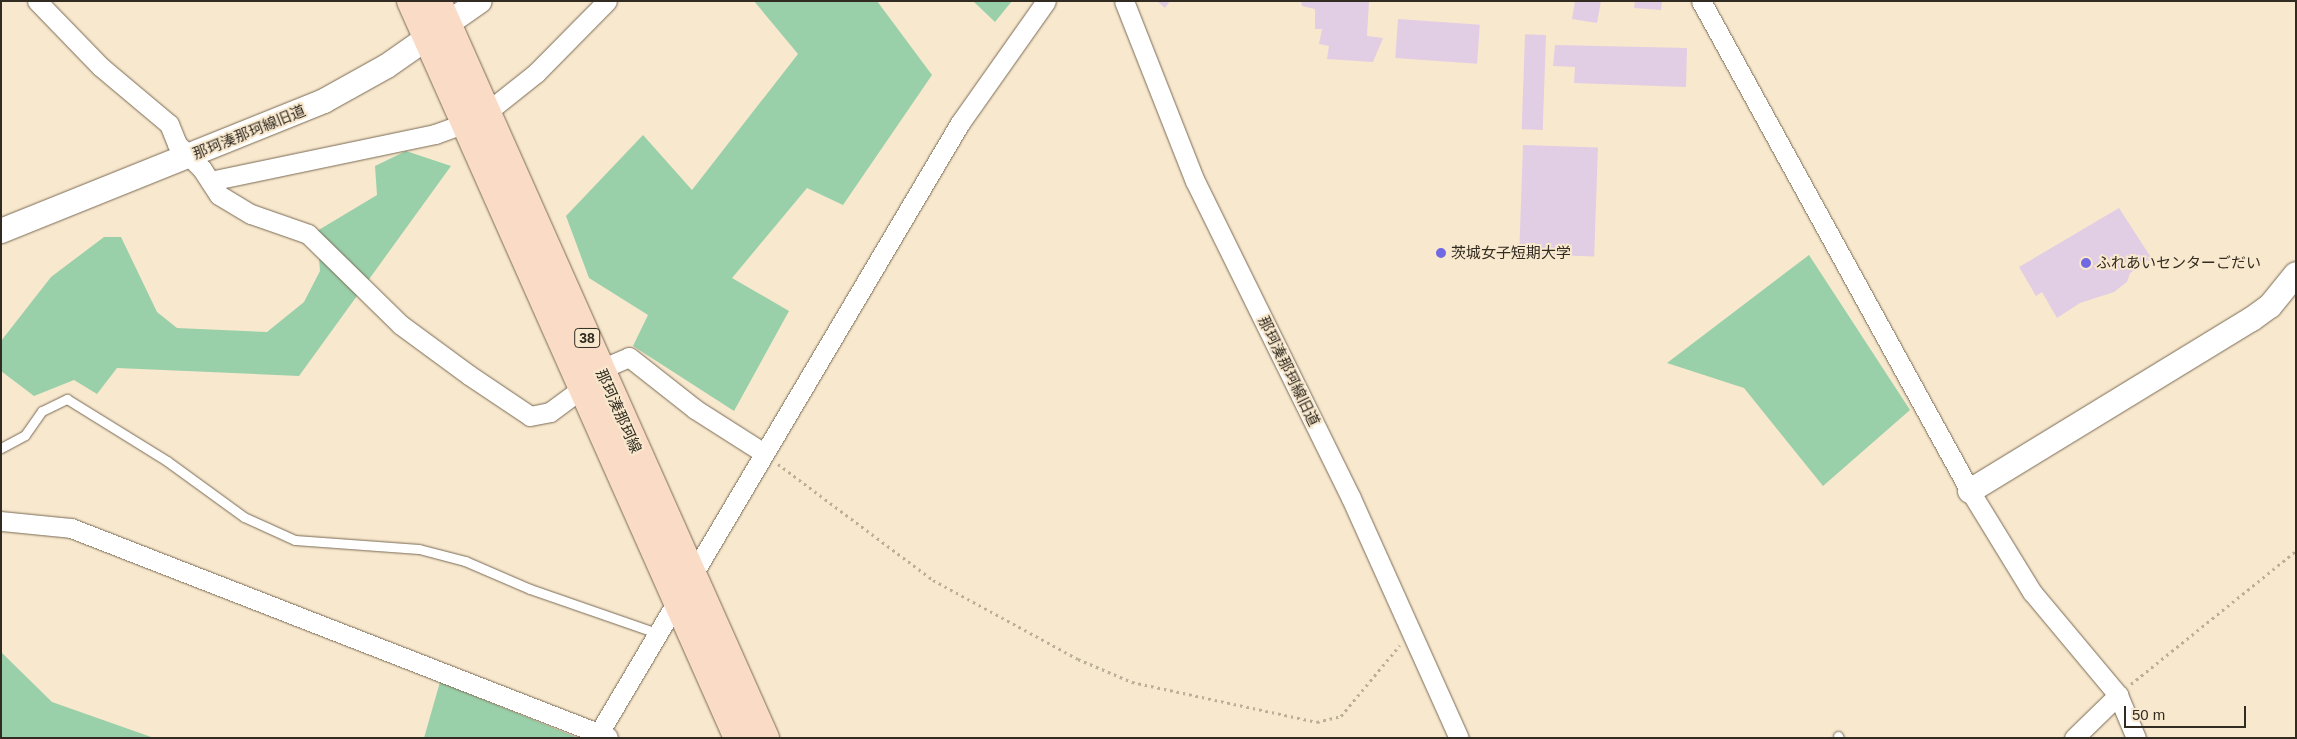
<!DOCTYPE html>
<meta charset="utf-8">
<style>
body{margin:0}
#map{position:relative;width:2297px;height:739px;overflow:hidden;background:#f8e8ce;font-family:Helvetica,"Noto Sans JP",sans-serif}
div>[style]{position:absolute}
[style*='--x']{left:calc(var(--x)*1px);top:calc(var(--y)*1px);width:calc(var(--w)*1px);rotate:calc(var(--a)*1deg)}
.green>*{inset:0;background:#99d0a9}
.building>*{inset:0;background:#e1cde4;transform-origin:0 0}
.path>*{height:3px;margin-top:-1.5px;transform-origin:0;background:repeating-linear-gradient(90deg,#bcaf9a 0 2.5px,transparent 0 6.5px)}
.roads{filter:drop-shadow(0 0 1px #796a54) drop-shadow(0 0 1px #796a54)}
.service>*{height:9px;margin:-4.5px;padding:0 4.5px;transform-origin:4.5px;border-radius:4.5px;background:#fff}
.minor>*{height:19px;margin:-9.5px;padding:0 9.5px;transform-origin:9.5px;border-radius:9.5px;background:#fff}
.tertiary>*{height:24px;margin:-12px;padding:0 12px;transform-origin:12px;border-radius:12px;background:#fff}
.primary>*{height:28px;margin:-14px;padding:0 14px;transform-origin:14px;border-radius:14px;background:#fadcc6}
.dots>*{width:14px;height:14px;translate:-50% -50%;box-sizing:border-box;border:2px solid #f8e8ce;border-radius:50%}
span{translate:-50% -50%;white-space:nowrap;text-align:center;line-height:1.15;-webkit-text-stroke:4px #f8e8ce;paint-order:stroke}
.shield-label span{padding:1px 4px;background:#f8e8ce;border:1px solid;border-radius:4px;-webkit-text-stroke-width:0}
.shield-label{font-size:14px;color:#312b21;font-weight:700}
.street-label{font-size:15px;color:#312b21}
.poi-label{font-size:15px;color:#312b21}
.left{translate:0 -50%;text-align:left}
.frame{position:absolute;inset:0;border:2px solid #312b21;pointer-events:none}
.scale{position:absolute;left:2124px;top:706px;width:122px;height:22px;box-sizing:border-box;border:2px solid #312b21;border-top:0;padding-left:6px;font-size:15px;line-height:18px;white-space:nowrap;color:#312b21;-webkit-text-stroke:4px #f8e8ce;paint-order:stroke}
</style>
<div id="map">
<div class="green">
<i style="clip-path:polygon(754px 1px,877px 1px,932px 75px,843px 205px,807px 188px,732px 278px,789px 311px,734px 411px,633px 346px,648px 315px,589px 278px,566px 216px,643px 135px,692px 190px,798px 54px)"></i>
<i style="clip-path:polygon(973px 1px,1012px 1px,995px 22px)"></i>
<i style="clip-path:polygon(406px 151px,451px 166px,299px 376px,117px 368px,97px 394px,74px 380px,34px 396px,1px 371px,1px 341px,51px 277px,104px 237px,121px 237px,157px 312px,177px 328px,267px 332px,304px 302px,320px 271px,317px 231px,377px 195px,375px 166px)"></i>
<i style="clip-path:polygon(1809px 255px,1910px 410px,1823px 486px,1744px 388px,1667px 363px)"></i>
<i style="clip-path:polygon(1px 652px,52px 702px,154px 738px,1px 738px)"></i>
<i style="clip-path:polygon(440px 682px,578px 738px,424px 738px)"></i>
</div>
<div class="building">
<i style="clip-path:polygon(1157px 1px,1170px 1px,1165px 8px)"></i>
<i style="clip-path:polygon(1301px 1px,1369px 1px,1367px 36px,1383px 38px,1373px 62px,1327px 59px,1329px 46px,1319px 44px,1322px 29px,1315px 29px,1315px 9px,1302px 6px)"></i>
<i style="clip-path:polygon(1575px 1px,1601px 1px,1597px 23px,1572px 19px)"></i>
<i style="clip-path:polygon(1635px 1px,1662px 1px,1661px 10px,1634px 8px)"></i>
<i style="left:1398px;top:19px;width:82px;height:39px;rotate:4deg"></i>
<i style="left:1546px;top:35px;width:95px;height:21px;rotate:92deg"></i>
<i style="clip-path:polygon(1555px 45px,1687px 48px,1686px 87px,1574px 83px,1575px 67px,1553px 66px)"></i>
<i style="left:1523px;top:145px;width:75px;height:109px;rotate:2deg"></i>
<i style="clip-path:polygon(2119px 208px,2152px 259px,2130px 273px,2127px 282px,2114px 292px,2080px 303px,2057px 318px,2042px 292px,2036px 296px,2019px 267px)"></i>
</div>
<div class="path">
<i style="--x:778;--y:464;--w:194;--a:36.8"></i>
<i style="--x:933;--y:580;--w:165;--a:28.6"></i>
<i style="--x:1078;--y:659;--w:59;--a:23.1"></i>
<i style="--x:1132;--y:682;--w:189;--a:12.2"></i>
<i style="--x:1317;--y:722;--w:25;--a:-14"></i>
<i style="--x:1341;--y:716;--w:92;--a:-50.3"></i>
<i style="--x:2131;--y:684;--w:212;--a:-38.9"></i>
</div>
<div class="roads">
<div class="service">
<i style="--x:1;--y:448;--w:27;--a:-28"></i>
<i style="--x:25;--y:435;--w:29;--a:-55"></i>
<i style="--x:42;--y:411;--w:28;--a:-26"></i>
<i style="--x:67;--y:399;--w:118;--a:31.8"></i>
<i style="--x:167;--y:461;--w:95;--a:36"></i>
<i style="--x:244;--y:517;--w:56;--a:24.3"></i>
<i style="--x:295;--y:540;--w:124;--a:4.2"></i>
<i style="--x:419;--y:549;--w:48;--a:14.6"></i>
<i style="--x:465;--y:561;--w:71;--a:23.3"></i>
<i style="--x:530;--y:589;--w:138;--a:19.1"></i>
<i style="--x:1838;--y:736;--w:2;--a:63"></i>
</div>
<div class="minor">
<i style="--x:37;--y:1;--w:92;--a:45.9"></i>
<i style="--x:101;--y:67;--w:89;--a:40"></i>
<i style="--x:169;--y:124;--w:22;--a:68"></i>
<i style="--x:177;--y:144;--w:35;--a:45"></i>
<i style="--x:202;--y:169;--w:31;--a:57"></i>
<i style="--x:219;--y:195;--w:37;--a:31"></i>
<i style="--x:251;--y:214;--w:60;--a:19.3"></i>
<i style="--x:308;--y:234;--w:130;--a:44.4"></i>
<i style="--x:401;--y:325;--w:84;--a:36.3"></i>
<i style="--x:469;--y:375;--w:73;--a:33.9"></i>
<i style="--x:530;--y:416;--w:20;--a:-11"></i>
<i style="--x:550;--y:412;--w:44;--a:-36.6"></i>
<i style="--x:1124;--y:1;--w:193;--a:68.5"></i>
<i style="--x:1195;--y:181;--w:353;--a:63.8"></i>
<i style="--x:1351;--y:498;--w:263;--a:65.8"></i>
<i style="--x:1701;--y:1;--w:559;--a:61.23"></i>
<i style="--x:1970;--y:491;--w:119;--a:58.5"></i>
<i style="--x:2032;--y:592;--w:134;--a:50.1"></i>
<i style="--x:2118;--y:695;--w:47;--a:67.3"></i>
<i style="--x:487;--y:112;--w:63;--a:-38.5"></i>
<i style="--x:536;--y:73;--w:101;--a:-45.4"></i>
<i style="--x:210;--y:181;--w:230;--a:-11.8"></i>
<i style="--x:435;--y:134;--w:32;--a:-20"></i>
<i style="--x:601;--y:369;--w:30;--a:-23"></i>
<i style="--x:629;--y:357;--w:84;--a:38.2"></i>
<i style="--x:695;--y:409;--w:82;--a:32.5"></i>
<i style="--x:1;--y:521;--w:70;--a:5.7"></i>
<i style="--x:71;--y:528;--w:576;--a:21.27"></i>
<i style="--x:596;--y:738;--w:715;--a:-59.38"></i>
<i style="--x:960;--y:123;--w:149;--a:-54.8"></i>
<i style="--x:2074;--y:738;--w:62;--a:-44.3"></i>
</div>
<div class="tertiary">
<i style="--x:1;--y:231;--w:348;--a:-21.9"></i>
<i style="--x:324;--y:101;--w:72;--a:-29.1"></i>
<i style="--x:387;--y:66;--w:113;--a:-35"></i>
<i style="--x:1970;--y:491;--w:330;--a:-31.4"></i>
<i style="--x:2252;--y:319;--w:22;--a:-36"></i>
<i style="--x:2270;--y:306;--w:41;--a:-50.9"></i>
</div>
<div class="primary">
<i style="--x:411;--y:1;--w:806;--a:66.07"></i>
<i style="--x:437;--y:1;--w:807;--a:66.01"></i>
</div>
</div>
<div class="dots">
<i style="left:1441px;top:253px;background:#7069e3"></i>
<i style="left:2086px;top:263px;background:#7069e3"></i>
</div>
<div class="shield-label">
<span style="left:587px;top:338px">38</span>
</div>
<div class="street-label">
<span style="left:249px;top:132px;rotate:-22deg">那珂湊那珂線旧道</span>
<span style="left:1289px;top:371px;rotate:64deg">那珂湊那珂線旧道</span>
<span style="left:619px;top:411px;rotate:66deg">那珂湊那珂線</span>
</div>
<div class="poi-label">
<span class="left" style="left:1451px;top:253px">茨城女子短期大学</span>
<span class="left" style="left:2096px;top:263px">ふれあいセンターごだい</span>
</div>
<div class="frame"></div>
<div class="scale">50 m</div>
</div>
